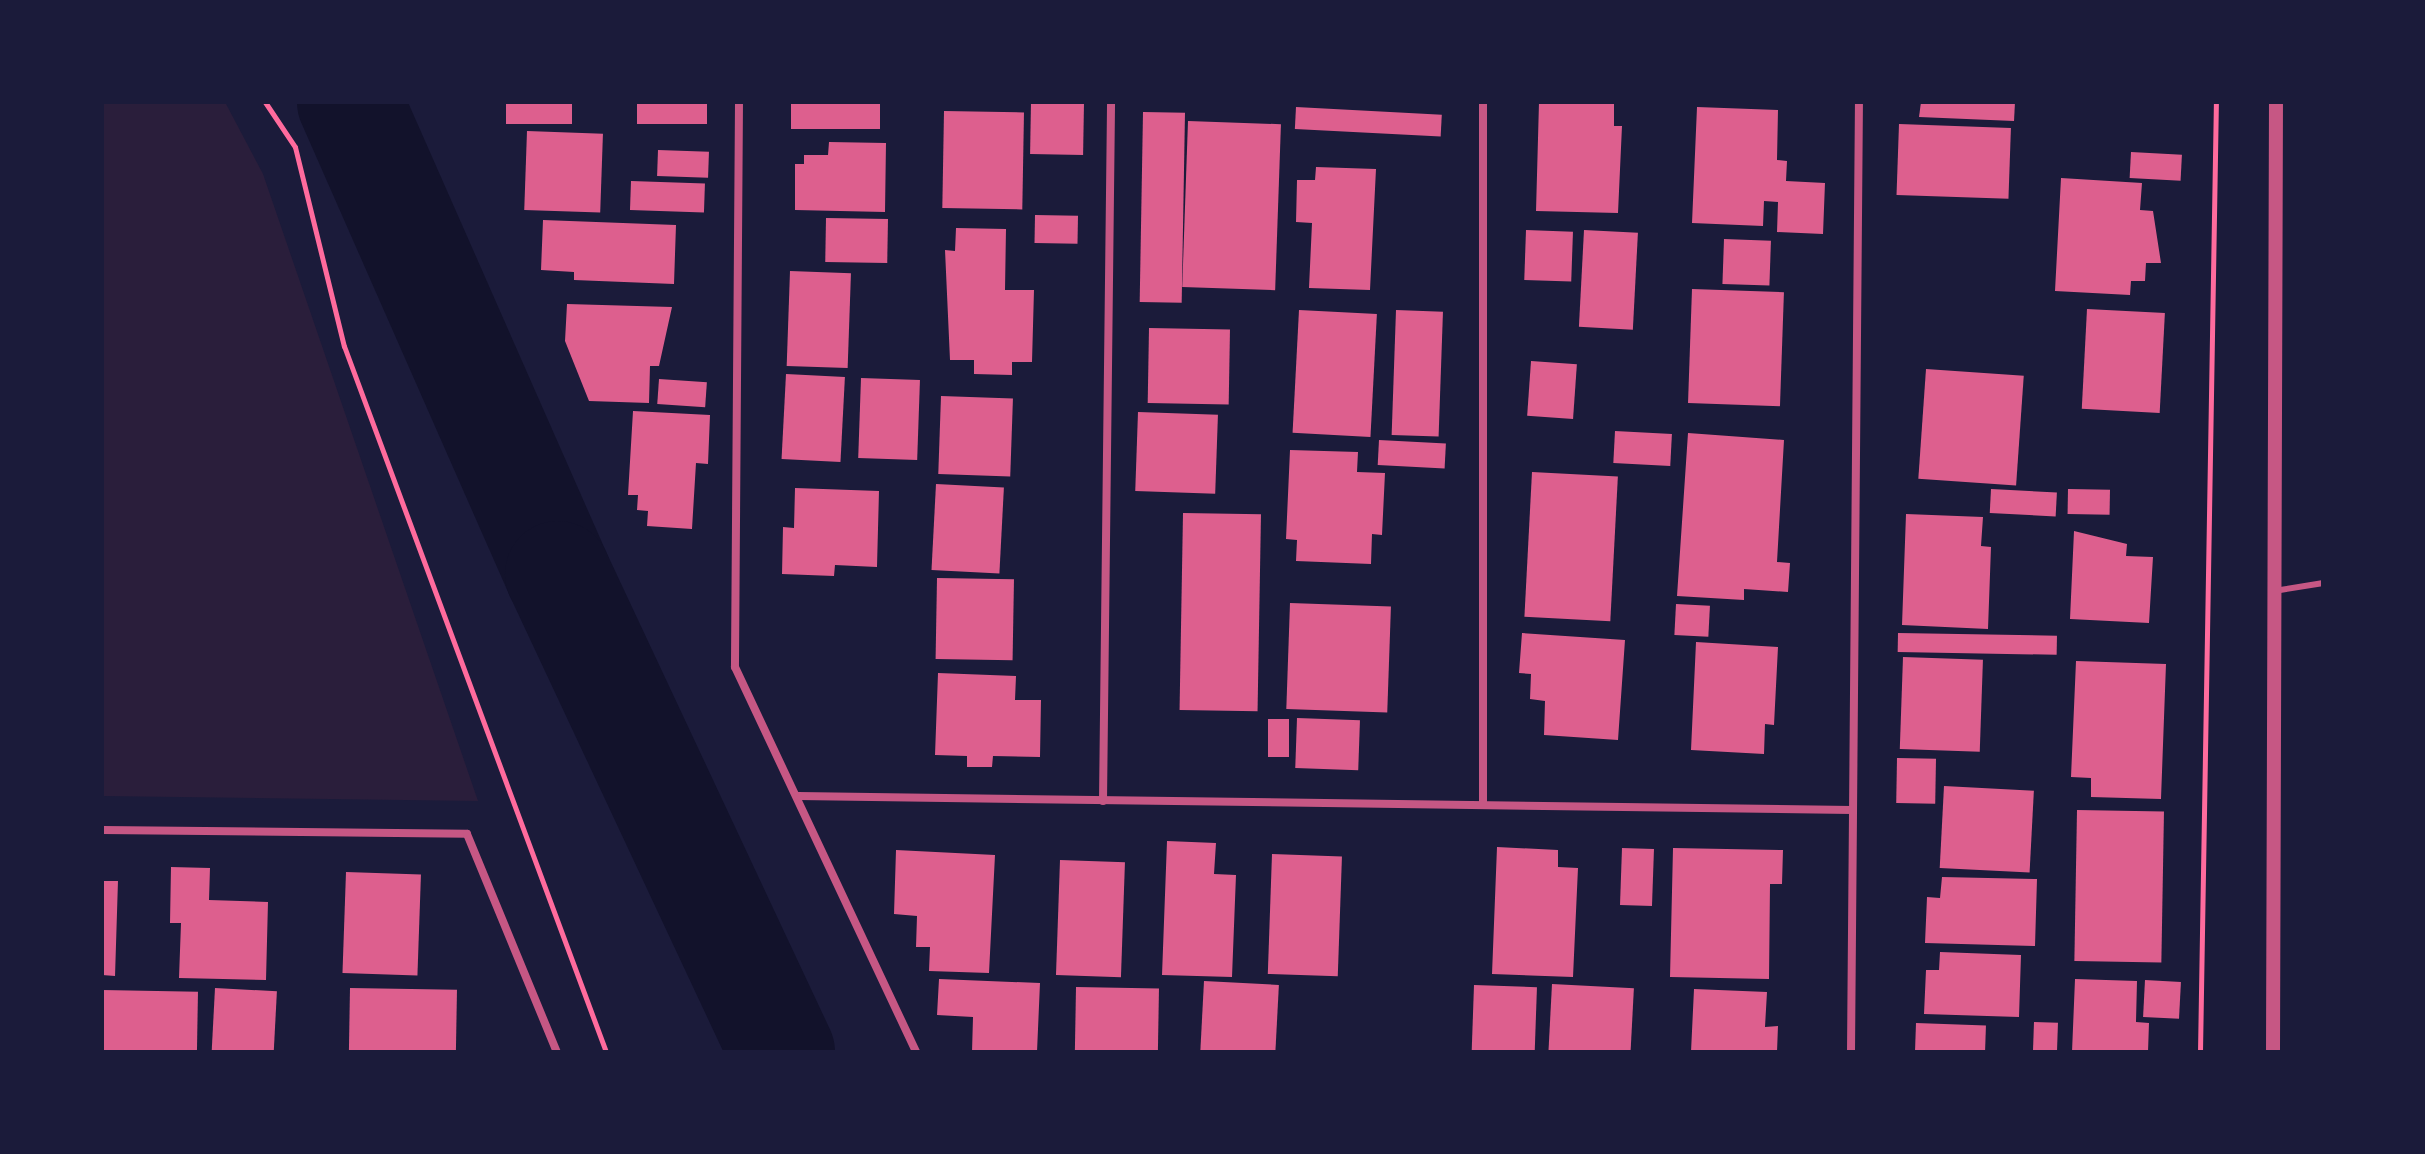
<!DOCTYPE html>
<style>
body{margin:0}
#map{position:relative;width:2425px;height:1154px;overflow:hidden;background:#1b1b3a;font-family:Mulish,sans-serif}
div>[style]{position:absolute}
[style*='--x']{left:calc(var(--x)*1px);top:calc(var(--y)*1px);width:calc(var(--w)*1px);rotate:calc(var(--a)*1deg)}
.green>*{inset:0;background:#2a1e3b}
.river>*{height:106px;margin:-53px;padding:0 53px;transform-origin:53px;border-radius:53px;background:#12122b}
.building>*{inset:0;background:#dd5f8e;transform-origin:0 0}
.path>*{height:5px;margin:-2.5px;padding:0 2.5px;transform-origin:2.5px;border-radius:2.5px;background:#ff6b9d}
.service>*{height:6px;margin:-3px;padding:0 3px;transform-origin:3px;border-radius:3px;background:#c65784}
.minor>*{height:8px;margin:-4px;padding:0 4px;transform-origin:4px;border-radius:4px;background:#c65784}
.tertiary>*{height:14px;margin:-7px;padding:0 7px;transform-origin:7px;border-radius:7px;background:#c65784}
span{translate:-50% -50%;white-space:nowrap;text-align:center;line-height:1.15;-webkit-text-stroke:6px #1b1b3a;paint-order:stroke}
.frame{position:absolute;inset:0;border:104px solid #1b1b3a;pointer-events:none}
</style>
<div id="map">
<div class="green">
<i style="clip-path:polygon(102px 102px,225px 102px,263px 174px,478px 801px,102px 796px)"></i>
</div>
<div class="river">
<i style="--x:350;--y:102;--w:516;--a:66.22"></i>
<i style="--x:558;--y:574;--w:528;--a:64.89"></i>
</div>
<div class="building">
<i style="left:506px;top:102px;width:66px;height:22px"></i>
<i style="left:637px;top:102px;width:70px;height:22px"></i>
<i style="left:791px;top:102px;width:89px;height:27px"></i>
<i style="left:1031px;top:102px;width:53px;height:52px;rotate:1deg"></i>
<i style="clip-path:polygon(1539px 102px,1614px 102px,1614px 126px,1622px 126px,1618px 213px,1536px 211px)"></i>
<i style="clip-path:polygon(1921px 102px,2015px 102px,2014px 121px,1919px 117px)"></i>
<i style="left:1296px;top:107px;width:146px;height:22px;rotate:3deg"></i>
<i style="clip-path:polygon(1697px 107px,1778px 110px,1777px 160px,1787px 161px,1786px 181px,1825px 183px,1823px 234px,1777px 232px,1778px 202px,1764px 201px,1763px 226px,1692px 223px)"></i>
<i style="left:944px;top:111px;width:80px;height:97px;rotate:1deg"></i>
<i style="left:1143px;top:112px;width:42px;height:190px;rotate:1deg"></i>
<i style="left:1188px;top:121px;width:93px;height:166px;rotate:2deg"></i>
<i style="left:1899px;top:124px;width:112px;height:71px;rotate:2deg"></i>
<i style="left:527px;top:131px;width:76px;height:79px;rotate:2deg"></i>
<i style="clip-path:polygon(829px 142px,886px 143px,885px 212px,795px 210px,795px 164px,804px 164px,804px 155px,828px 155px)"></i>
<i style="left:658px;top:150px;width:51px;height:26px;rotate:2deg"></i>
<i style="left:2131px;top:152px;width:51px;height:26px;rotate:3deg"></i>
<i style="clip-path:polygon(1316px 167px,1376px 169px,1370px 290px,1309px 288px,1312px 223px,1296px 222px,1297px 180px,1315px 180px)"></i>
<i style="clip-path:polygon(2061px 178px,2142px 183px,2140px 210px,2153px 211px,2161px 263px,2146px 263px,2145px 281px,2131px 281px,2130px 295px,2055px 291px)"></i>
<i style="left:631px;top:181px;width:74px;height:29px;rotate:2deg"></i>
<i style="left:1035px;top:215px;width:43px;height:28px;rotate:1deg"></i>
<i style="left:826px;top:218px;width:62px;height:44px;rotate:1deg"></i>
<i style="clip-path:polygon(543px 220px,676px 225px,674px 284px,574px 280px,574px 272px,541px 270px)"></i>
<i style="clip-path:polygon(956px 228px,1006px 229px,1005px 290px,1034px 290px,1032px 362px,1012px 362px,1012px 375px,974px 374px,974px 360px,950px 360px,945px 250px,955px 251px)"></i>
<i style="left:1526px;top:230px;width:47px;height:50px;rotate:2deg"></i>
<i style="left:1584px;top:230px;width:54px;height:97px;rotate:3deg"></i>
<i style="left:1724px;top:239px;width:47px;height:45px;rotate:2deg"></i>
<i style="left:790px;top:271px;width:61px;height:95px;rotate:2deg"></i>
<i style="left:1692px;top:289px;width:92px;height:114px;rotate:2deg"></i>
<i style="clip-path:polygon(567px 304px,672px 307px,659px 366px,650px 366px,649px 403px,589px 401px,565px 341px)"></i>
<i style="left:2087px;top:309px;width:78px;height:100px;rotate:3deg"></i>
<i style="left:1299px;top:310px;width:78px;height:123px;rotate:3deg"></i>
<i style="left:1396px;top:310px;width:47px;height:125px;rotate:2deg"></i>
<i style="left:1149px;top:328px;width:81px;height:75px;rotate:1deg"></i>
<i style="left:1531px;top:361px;width:46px;height:55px;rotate:4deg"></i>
<i style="left:1926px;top:369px;width:98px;height:110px;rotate:4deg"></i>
<i style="left:786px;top:374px;width:59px;height:85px;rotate:3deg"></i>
<i style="left:861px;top:378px;width:59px;height:80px;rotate:2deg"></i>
<i style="left:659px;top:379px;width:48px;height:25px;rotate:4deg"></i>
<i style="left:941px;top:396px;width:72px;height:78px;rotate:2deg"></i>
<i style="clip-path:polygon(633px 411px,710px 415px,708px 464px,696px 463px,692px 529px,647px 526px,648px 511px,637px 510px,638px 495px,628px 495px)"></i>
<i style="left:1138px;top:412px;width:80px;height:79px;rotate:2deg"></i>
<i style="left:1615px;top:431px;width:57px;height:32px;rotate:3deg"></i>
<i style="clip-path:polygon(1688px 433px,1784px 440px,1777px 562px,1790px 563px,1788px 592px,1744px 589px,1744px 600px,1677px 596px)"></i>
<i style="left:1379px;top:440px;width:67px;height:25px;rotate:3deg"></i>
<i style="clip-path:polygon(1290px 450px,1358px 452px,1357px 472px,1385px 473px,1382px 535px,1372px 534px,1371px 564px,1296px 561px,1297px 540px,1286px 539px)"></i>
<i style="left:1532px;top:472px;width:86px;height:145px;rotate:3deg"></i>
<i style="left:936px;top:484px;width:68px;height:86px;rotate:3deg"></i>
<i style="clip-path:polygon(795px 488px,879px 491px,877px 567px,835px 565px,834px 576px,782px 574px,783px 527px,794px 528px)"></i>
<i style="left:1991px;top:489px;width:66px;height:24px;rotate:3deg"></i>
<i style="left:2068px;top:489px;width:42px;height:25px;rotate:1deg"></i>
<i style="left:1183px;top:513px;width:78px;height:197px;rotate:1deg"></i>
<i style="clip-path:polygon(1906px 514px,1983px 517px,1981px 546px,1991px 547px,1988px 629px,1902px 625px)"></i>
<i style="clip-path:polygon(2074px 531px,2127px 544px,2126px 556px,2153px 557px,2149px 623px,2070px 619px)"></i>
<i style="left:937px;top:578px;width:77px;height:81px;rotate:1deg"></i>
<i style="left:1290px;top:603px;width:101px;height:106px;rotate:2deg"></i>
<i style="left:1676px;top:604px;width:34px;height:31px;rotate:3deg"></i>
<i style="clip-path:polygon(1522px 633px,1625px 640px,1618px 740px,1544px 735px,1545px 701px,1530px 699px,1531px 674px,1519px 673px)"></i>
<i style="left:1898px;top:633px;width:159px;height:19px;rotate:1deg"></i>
<i style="clip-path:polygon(1696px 642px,1778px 647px,1774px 725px,1765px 724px,1764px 754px,1691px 750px)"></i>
<i style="left:1903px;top:657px;width:80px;height:92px;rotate:2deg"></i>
<i style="clip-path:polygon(2076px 661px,2166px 664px,2161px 799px,2091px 797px,2091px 778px,2071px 777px)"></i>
<i style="clip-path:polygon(938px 673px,1016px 676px,1015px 700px,1041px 700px,1040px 757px,993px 756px,992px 767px,967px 767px,967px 756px,935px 755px)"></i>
<i style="left:1297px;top:718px;width:63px;height:50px;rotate:2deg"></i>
<i style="left:1268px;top:719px;width:21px;height:38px"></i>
<i style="left:1897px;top:758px;width:39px;height:45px;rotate:1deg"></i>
<i style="left:1944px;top:786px;width:90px;height:82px;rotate:3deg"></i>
<i style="left:2077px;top:810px;width:87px;height:151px;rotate:1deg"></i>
<i style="clip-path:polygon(1167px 841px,1216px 843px,1214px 874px,1236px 875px,1232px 977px,1162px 975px)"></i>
<i style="clip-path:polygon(1497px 847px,1558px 850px,1558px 867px,1578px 868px,1573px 977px,1492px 974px)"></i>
<i style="left:1622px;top:848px;width:32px;height:57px;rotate:2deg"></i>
<i style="clip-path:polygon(1673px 848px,1783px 850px,1782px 884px,1770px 884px,1769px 979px,1670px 977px)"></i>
<i style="clip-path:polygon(896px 850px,995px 855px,989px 973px,929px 971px,930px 947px,916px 947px,917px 916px,894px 914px)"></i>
<i style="left:1272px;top:854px;width:70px;height:120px;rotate:2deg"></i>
<i style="left:1060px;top:860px;width:65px;height:115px;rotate:2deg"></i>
<i style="clip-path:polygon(171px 867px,210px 868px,209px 900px,268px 902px,266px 980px,179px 978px,181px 923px,170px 923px)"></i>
<i style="left:346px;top:872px;width:75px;height:101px;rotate:2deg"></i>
<i style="clip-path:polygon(1942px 877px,2037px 879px,2035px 946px,1925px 943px,1927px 897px,1940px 898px)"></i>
<i style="clip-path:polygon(102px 881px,118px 881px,115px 976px,102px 975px)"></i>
<i style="clip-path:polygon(1940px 952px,2021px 955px,2019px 1017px,1924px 1014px,1926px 970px,1939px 970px)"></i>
<i style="clip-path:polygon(939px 979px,1040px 983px,1037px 1052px,972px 1052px,973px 1017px,937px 1015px)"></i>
<i style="clip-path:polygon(2075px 979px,2137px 981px,2136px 1022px,2149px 1023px,2148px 1052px,2072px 1052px)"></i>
<i style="left:2145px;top:980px;width:36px;height:37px;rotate:3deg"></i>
<i style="left:1204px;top:981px;width:75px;height:71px;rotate:3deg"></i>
<i style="left:1552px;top:984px;width:82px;height:68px;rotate:3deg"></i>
<i style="left:1474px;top:985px;width:63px;height:67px;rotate:2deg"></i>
<i style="left:1076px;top:987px;width:83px;height:65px;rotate:1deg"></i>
<i style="left:215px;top:988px;width:62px;height:64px;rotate:3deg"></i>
<i style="left:350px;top:988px;width:107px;height:64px;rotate:1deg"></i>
<i style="clip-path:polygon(1694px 989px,1767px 992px,1765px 1027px,1778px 1026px,1777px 1052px,1691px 1052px)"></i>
<i style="left:102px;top:990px;width:96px;height:62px;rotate:1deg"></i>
<i style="left:2034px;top:1022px;width:24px;height:30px;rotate:2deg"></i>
<i style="left:1916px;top:1023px;width:70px;height:29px;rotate:2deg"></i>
</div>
<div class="path">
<i style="--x:265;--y:102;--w:54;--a:56.3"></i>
<i style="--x:295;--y:147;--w:205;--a:76.2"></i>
<i style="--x:344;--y:346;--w:753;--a:69.64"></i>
<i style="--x:2200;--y:1052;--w:950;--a:-89.04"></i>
</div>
<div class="service">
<i style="--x:2274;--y:591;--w:50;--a:-9.3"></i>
</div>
<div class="minor">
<i style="--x:739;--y:102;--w:565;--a:90.41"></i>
<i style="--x:735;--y:667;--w:425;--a:64.8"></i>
<i style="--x:798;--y:796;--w:1054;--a:0.76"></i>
<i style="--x:1103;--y:801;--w:699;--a:-89.34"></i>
<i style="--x:1483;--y:803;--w:701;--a:-90"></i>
<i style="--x:102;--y:830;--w:365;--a:0.6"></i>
<i style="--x:467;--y:834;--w:236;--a:67.6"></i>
<i style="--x:1851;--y:1052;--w:950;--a:-89.52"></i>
</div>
<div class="tertiary">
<i style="--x:2273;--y:1052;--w:950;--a:-89.82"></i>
</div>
<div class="frame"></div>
</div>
